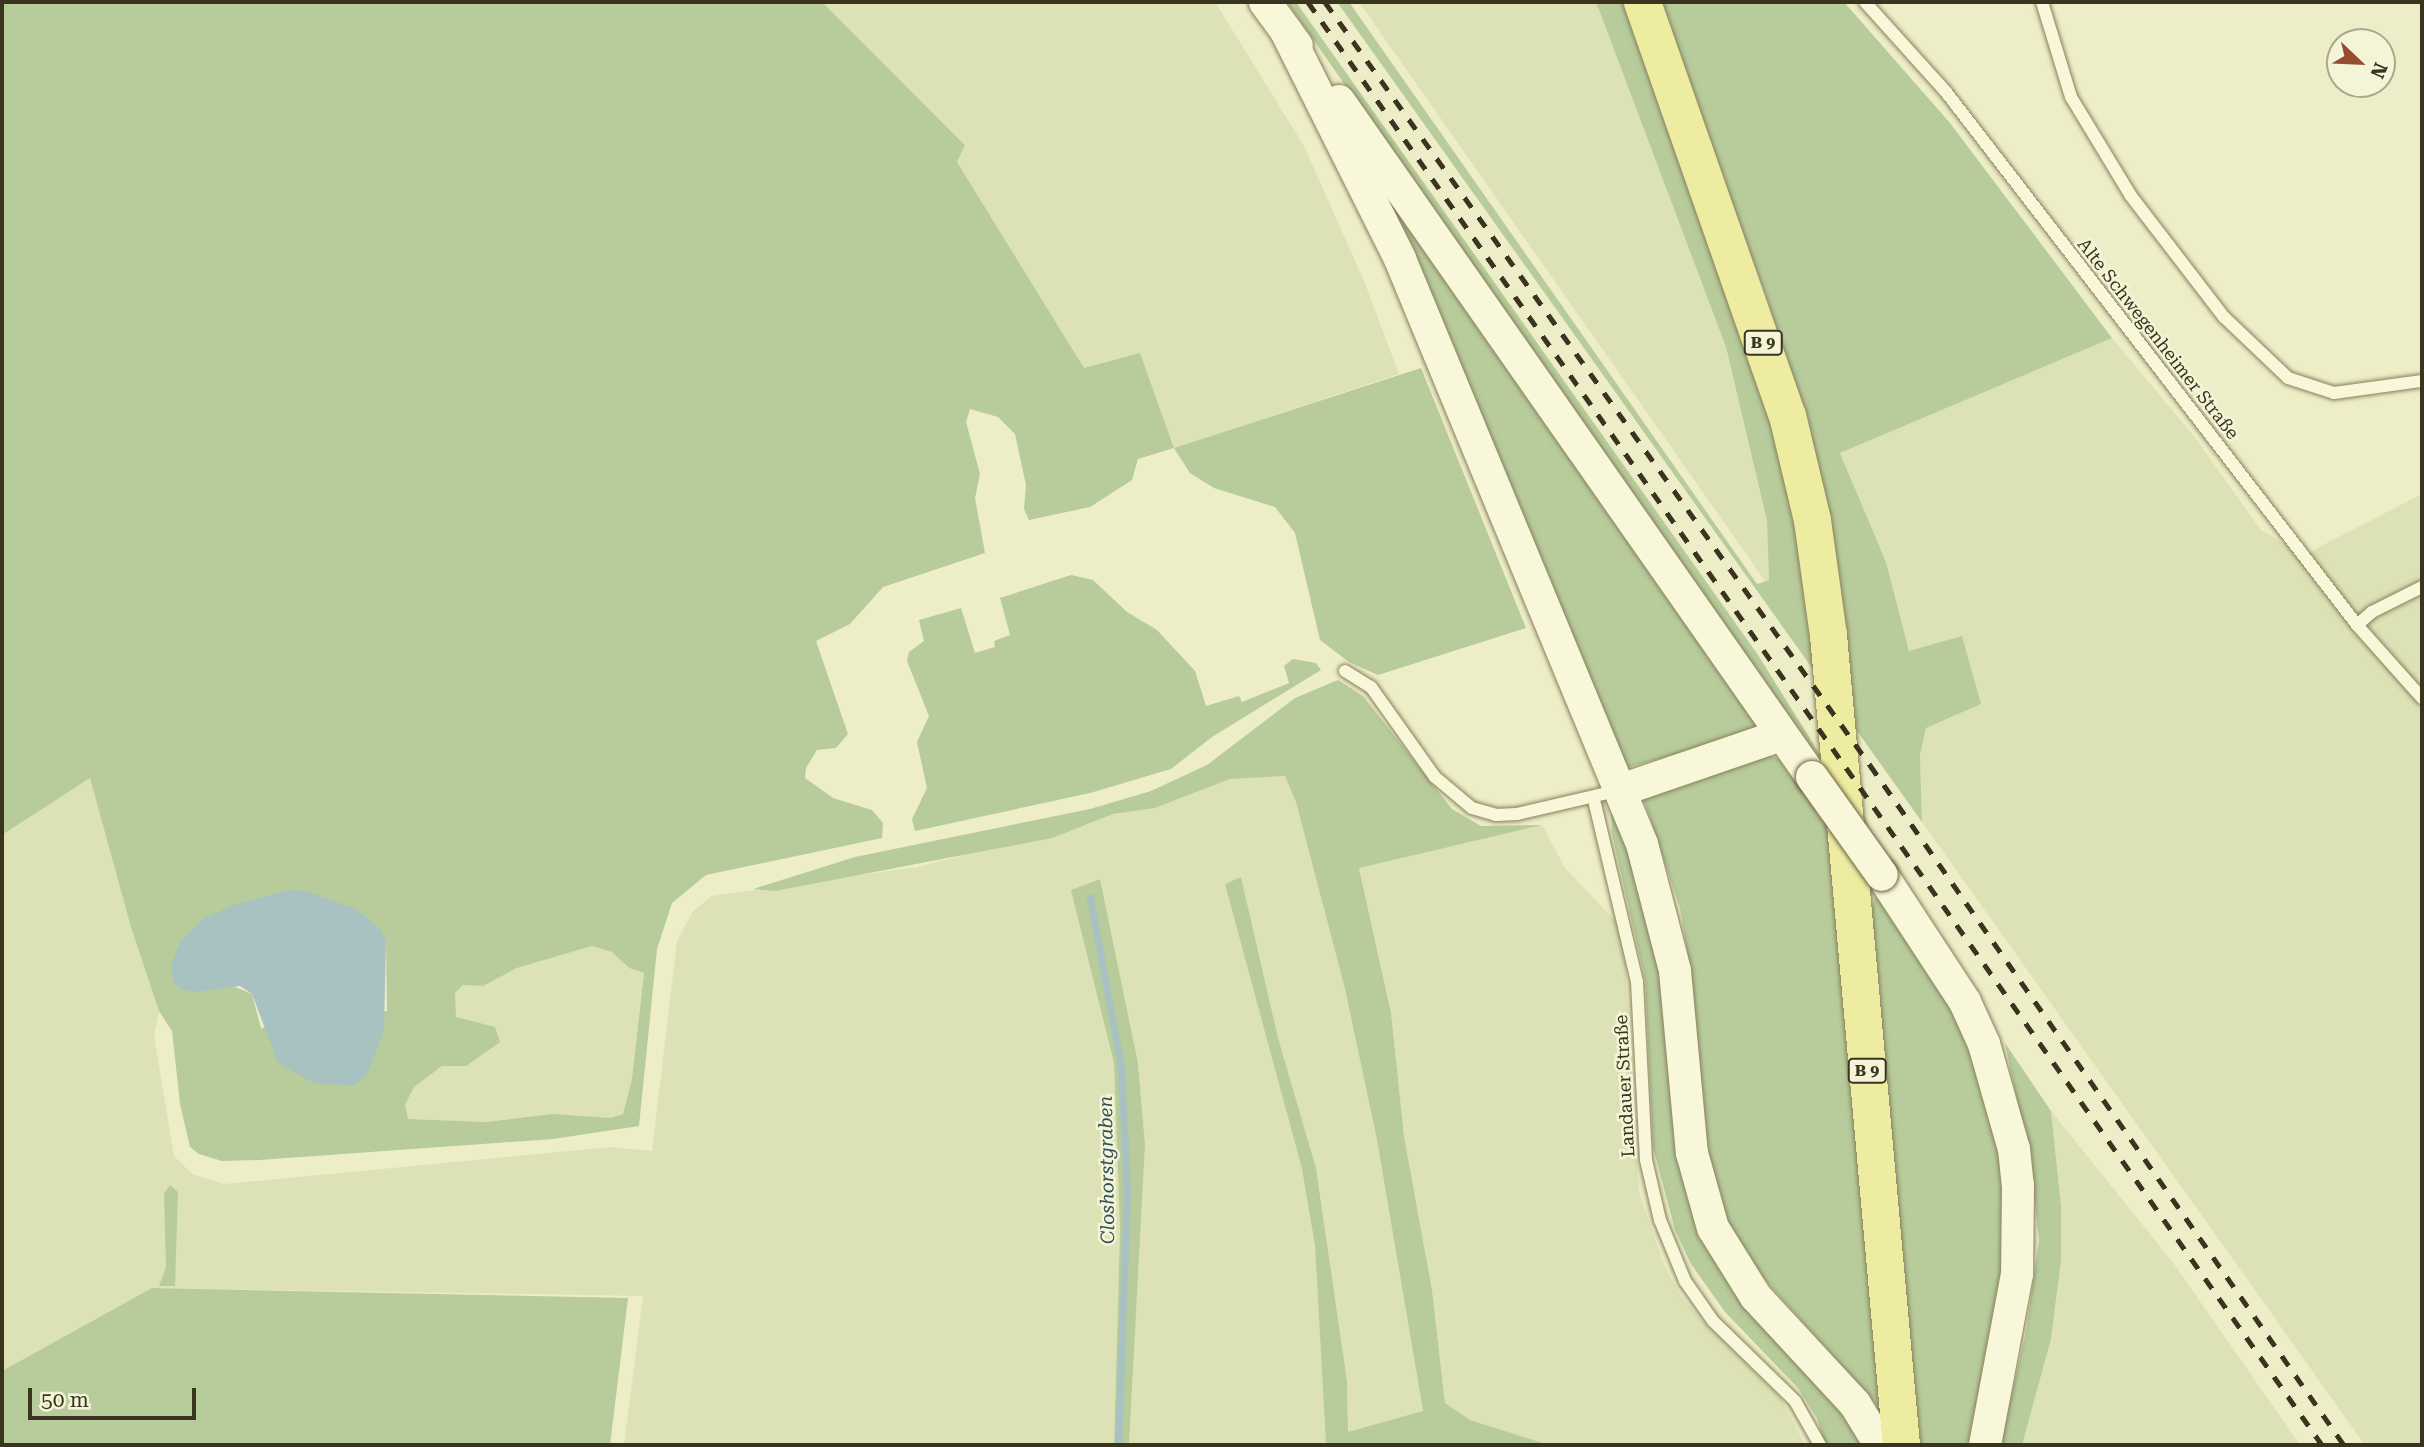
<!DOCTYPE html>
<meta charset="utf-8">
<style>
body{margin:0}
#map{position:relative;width:2424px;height:1447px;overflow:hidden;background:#ededc7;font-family:"Roboto Serif",serif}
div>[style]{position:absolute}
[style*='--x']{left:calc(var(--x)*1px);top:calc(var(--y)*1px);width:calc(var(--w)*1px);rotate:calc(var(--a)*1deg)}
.farmland>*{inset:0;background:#dce2b5}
.green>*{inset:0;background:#b7cb9b}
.water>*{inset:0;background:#a8c1c1}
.stream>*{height:7px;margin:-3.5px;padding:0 3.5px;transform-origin:3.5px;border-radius:3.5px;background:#a8c1c1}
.roads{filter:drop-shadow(0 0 2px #88805d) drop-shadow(0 0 2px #88805d)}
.service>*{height:12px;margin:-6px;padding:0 6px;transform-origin:6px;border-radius:6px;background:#f8f7da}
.secondary>*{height:32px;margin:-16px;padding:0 16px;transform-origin:16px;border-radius:16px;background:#f8f7da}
.primary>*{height:37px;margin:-18.5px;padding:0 18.5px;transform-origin:18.5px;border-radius:18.5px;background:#eeeca1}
.rail>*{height:5px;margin-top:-2.5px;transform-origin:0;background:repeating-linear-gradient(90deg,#393320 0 12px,transparent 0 24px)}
.bridges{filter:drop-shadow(0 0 2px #6a6140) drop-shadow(0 0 2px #6a6140)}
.secondary-bridge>*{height:32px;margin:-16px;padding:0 16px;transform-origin:16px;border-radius:16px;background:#f8f7da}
span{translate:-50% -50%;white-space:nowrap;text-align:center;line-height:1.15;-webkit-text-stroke:5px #f4f4d7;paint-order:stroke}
.shield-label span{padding:2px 5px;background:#f4f4d7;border:2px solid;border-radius:5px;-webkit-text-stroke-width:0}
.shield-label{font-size:16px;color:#393320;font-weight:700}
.street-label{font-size:18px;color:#393320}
.water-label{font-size:19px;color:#304f58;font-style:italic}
.frame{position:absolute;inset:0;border:4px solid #393320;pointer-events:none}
.north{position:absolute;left:2326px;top:28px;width:70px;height:70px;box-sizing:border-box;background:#f4f4d7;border:2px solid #a9a78e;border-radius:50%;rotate:113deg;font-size:19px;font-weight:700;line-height:28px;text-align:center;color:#393320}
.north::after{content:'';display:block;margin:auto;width:24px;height:32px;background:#954c2f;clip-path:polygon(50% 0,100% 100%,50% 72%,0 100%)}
.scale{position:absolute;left:28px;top:1388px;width:168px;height:32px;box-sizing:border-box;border:4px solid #393320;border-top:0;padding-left:9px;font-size:21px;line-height:24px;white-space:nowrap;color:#393320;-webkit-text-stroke:5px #f4f4d7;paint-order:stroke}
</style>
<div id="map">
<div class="farmland">
<i style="clip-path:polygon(822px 2px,1215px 2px,1304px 146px,1364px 281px,1399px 374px,1174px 448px,1140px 353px,1084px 368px,957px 162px,965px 144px)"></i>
<i style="clip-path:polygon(1359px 2px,1596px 2px,1726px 347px,1767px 521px,1769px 580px,1765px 581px)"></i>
<i style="clip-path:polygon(2112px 338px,2193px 435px,2261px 530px,2304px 555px,2422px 494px,2422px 1442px,2417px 1445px,2365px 1445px,1922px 822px,1920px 755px,1926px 728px,1981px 704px,1909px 652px,1886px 562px,1840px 453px)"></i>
<i style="clip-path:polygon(1285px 776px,1296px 802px,1345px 989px,1377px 1140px,1423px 1412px,1348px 1433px,1347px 1381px,1316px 1168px,1278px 1039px,1241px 877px,1226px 884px,1302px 1169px,1315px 1246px,1326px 1445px,1129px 1445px,1145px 1145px,1138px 1063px,1100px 879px,1072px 890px,1114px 1063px,1120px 1228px,1114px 1445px,624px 1445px,643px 1296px,153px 1288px,2px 1371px,2px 835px,90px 778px,159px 1011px,154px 1036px,174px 1156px,192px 1174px,224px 1184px,611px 1147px,652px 1151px,677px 941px,693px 911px,712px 896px,917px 867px,1086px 825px,1113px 814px,1155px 808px,1230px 779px)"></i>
<i style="clip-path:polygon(1542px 825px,1565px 868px,1623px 929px,1639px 1192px,1664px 1265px,1681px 1296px,1705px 1324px,1779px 1395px,1805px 1445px,1549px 1445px,1470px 1420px,1445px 1403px,1432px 1290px,1404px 1136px,1391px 1013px,1359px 867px)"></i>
<i style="clip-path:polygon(592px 946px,613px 952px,628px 968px,644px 972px,632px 1079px,623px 1114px,611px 1118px,553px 1114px,486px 1122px,408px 1119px,405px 1105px,413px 1087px,442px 1066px,466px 1066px,454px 1007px,455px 992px,463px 985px,483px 986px,517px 968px)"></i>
<i style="clip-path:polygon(2051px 1111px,2174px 1264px,2300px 1445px,2022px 1445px,2051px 1339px,2061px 1261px,2061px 1206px)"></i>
</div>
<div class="green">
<i style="clip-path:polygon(evenodd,2px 2px,822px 2px,965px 145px,957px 162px,1084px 368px,1140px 353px,1174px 448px,1421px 368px,1526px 628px,1378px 675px,1349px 662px,1320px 640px,1295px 533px,1275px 507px,1214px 488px,1190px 473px,1174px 448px,1138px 459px,1132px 480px,1090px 507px,1029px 520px,1024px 509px,1026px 485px,1015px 434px,998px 417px,970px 409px,966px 422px,980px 474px,975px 498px,985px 553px,883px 587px,850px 624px,816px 641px,848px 734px,836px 748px,817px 750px,806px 768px,805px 778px,833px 798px,872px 810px,883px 823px,882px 838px,706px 875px,672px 903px,657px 949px,639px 1126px,553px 1139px,259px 1160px,222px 1161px,199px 1154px,190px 1147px,180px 1104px,172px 1031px,159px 1011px,131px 927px,90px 778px,2px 835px,2px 2px,386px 941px,387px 1011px,261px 1028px,252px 994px,228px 984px,386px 941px,2px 2px,592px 946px,612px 952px,629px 968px,644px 973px,632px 1079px,623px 1114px,611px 1118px,553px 1114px,486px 1122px,408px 1119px,405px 1105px,414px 1087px,442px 1066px,466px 1066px,500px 1042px,495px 1027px,456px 1017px,455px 993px,463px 985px,483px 986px,517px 968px,592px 946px)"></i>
<i style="clip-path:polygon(1287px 2px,1296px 2px,1758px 655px,1821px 756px,1817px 760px)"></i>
<i style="clip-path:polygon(1337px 2px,1349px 2px,1757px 584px,1769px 580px,1767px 521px,1726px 347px,1596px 2px,1631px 2px,1809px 438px,1768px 301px,1657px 2px,1844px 2px,1950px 123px,2112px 338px,1840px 453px,1886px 562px,1909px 651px,1962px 636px,1981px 704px,1926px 728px,1920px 755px,1922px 822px)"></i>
<i style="clip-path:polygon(1377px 176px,1758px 721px,1756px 732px,1626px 768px)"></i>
<i style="clip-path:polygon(1071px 575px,1093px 580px,1127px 612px,1157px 630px,1195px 671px,1206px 706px,1239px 696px,1242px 702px,1289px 683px,1284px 666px,1293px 659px,1316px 663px,1321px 670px,1212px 737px,1171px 769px,1090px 793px,915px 831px,912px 819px,927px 788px,917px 742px,929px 716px,907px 661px,909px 652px,924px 641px,919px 620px,961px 608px,975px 653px,995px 647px,994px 641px,1010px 635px,1000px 598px)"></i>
<i style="clip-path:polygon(1338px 680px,1363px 696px,1452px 809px,1481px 826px,1542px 825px,1359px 868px,1391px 1013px,1404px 1136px,1432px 1290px,1445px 1403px,1470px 1420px,1549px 1445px,1326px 1445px,1315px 1246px,1302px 1169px,1225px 884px,1241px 877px,1278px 1038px,1316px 1168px,1347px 1381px,1348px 1432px,1423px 1411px,1377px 1140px,1345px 989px,1296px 802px,1285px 776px,1230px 779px,1155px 808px,1113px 814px,1052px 838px,775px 891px,753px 889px,855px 857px,1090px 809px,1151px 791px,1207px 765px,1295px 698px)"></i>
<i style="clip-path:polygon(1770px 756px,1782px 760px,1797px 781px,1835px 843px,1887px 1399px,1877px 1405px,1738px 1250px,1715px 1204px,1702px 1144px,1691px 974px,1680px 908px,1643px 797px)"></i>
<i style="clip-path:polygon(1616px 810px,1653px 906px,1688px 1171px,1870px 1445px,1825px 1445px,1817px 1418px,1798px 1388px,1725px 1312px,1691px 1264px,1675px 1230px,1653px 1147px,1645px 979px,1612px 834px,1611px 814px)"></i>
<i style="clip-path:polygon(1100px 879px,1138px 1063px,1145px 1145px,1129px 1445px,1114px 1445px,1120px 1228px,1114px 1063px,1071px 890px)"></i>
<i style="clip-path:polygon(1876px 897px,1944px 988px,1991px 1091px,2012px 1213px,1974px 1445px,1920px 1445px,1869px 911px)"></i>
<i style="clip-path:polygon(2005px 1043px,2051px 1111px,2061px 1206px,2061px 1261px,2051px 1339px,2022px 1445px,2000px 1445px,2026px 1332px,2039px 1240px,2031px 1167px)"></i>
<i style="clip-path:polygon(170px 1185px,178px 1192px,175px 1286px,159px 1286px,166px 1267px,164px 1194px)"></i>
<i style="clip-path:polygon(152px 1288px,628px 1298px,610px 1445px,2px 1445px,2px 1371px)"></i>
</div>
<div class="water">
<i style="clip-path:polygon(288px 890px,309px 892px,356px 909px,380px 929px,386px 941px,384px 1031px,367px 1074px,355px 1085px,316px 1084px,278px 1063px,252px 994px,240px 986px,194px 992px,181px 989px,173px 981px,171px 964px,181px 941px,203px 919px,231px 906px)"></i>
</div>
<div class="stream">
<i style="--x:1090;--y:897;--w:173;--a:79.7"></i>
<i style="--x:1121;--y:1067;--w:123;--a:87.2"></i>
<i style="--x:1127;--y:1190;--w:255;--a:92"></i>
</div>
<div class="roads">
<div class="service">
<i style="--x:1865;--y:2;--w:121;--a:48"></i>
<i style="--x:1946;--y:92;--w:673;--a:52.36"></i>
<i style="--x:2357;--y:625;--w:98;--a:48.3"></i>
<i style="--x:2042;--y:2;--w:99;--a:73"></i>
<i style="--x:2071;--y:97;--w:116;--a:58.8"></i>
<i style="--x:2131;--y:196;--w:153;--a:52.5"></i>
<i style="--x:2224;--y:317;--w:88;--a:43.6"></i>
<i style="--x:2288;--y:378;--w:48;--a:18.1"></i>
<i style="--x:2334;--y:393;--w:89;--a:-7.8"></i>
<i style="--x:2357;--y:625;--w:20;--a:-41"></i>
<i style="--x:2372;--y:612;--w:56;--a:-26.6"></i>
<i style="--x:1345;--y:671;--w:31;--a:32"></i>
<i style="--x:1371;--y:687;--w:110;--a:54.6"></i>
<i style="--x:1435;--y:777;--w:48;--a:40"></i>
<i style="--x:1472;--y:808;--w:25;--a:16"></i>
<i style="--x:1496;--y:815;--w:21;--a:-3"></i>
<i style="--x:1517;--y:814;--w:106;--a:-13.1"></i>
<i style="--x:1594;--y:800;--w:187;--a:76.7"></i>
<i style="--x:1637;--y:982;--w:178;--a:87.1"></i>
<i style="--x:1646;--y:1160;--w:62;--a:76.9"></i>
<i style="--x:1660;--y:1220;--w:66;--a:67.7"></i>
<i style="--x:1685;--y:1281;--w:49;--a:55"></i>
<i style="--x:1713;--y:1321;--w:115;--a:44.3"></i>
<i style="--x:1795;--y:1401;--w:51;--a:60.4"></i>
</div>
<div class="secondary">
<i style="--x:1265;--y:2;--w:54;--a:54"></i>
<i style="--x:1286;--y:31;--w:255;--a:63.4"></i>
<i style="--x:1400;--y:259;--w:633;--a:67.53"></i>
<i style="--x:1642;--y:844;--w:131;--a:75.4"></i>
<i style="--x:1675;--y:971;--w:183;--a:84.7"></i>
<i style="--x:1692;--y:1153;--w:78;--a:74.4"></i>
<i style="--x:1713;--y:1228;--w:81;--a:58.1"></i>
<i style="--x:1756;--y:1297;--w:146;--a:47.2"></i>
<i style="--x:1855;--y:1404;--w:48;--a:58.6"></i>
<i style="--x:1339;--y:101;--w:825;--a:55.02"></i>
<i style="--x:1621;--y:790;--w:170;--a:-18.9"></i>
<i style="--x:1882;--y:875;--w:152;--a:56.8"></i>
<i style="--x:1965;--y:1002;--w:46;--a:65.7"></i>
<i style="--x:1984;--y:1044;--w:109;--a:74.1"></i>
<i style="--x:2014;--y:1149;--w:36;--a:84"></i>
<i style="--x:2018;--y:1185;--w:89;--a:90.6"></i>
<i style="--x:2017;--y:1274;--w:174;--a:100.6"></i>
</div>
<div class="primary">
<i style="--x:1642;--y:2;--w:438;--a:70.7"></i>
<i style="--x:1787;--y:415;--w:108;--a:76.6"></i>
<i style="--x:1812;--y:520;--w:116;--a:82.1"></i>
<i style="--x:1828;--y:635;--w:813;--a:84.85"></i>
</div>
</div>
<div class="rail">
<i style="--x:1308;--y:2;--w:1764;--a:54.9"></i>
<i style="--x:1325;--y:2;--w:938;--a:54.46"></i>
<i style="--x:1870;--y:765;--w:829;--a:55.12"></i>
</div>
<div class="bridges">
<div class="secondary-bridge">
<i style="--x:1812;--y:777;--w:120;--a:54.5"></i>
</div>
</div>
<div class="shield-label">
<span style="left:1763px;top:343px">B 9</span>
<span style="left:1867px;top:1071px">B 9</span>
</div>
<div class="street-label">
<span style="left:2158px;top:339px;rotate:52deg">Alte Schwegenheimer Straße</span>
<span style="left:1625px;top:1086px;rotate:-93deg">Landauer Straße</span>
</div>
<div class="water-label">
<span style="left:1107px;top:1170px;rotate:-91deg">Closhorstgraben</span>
</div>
<div class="frame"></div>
<div class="north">N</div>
<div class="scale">50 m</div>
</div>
